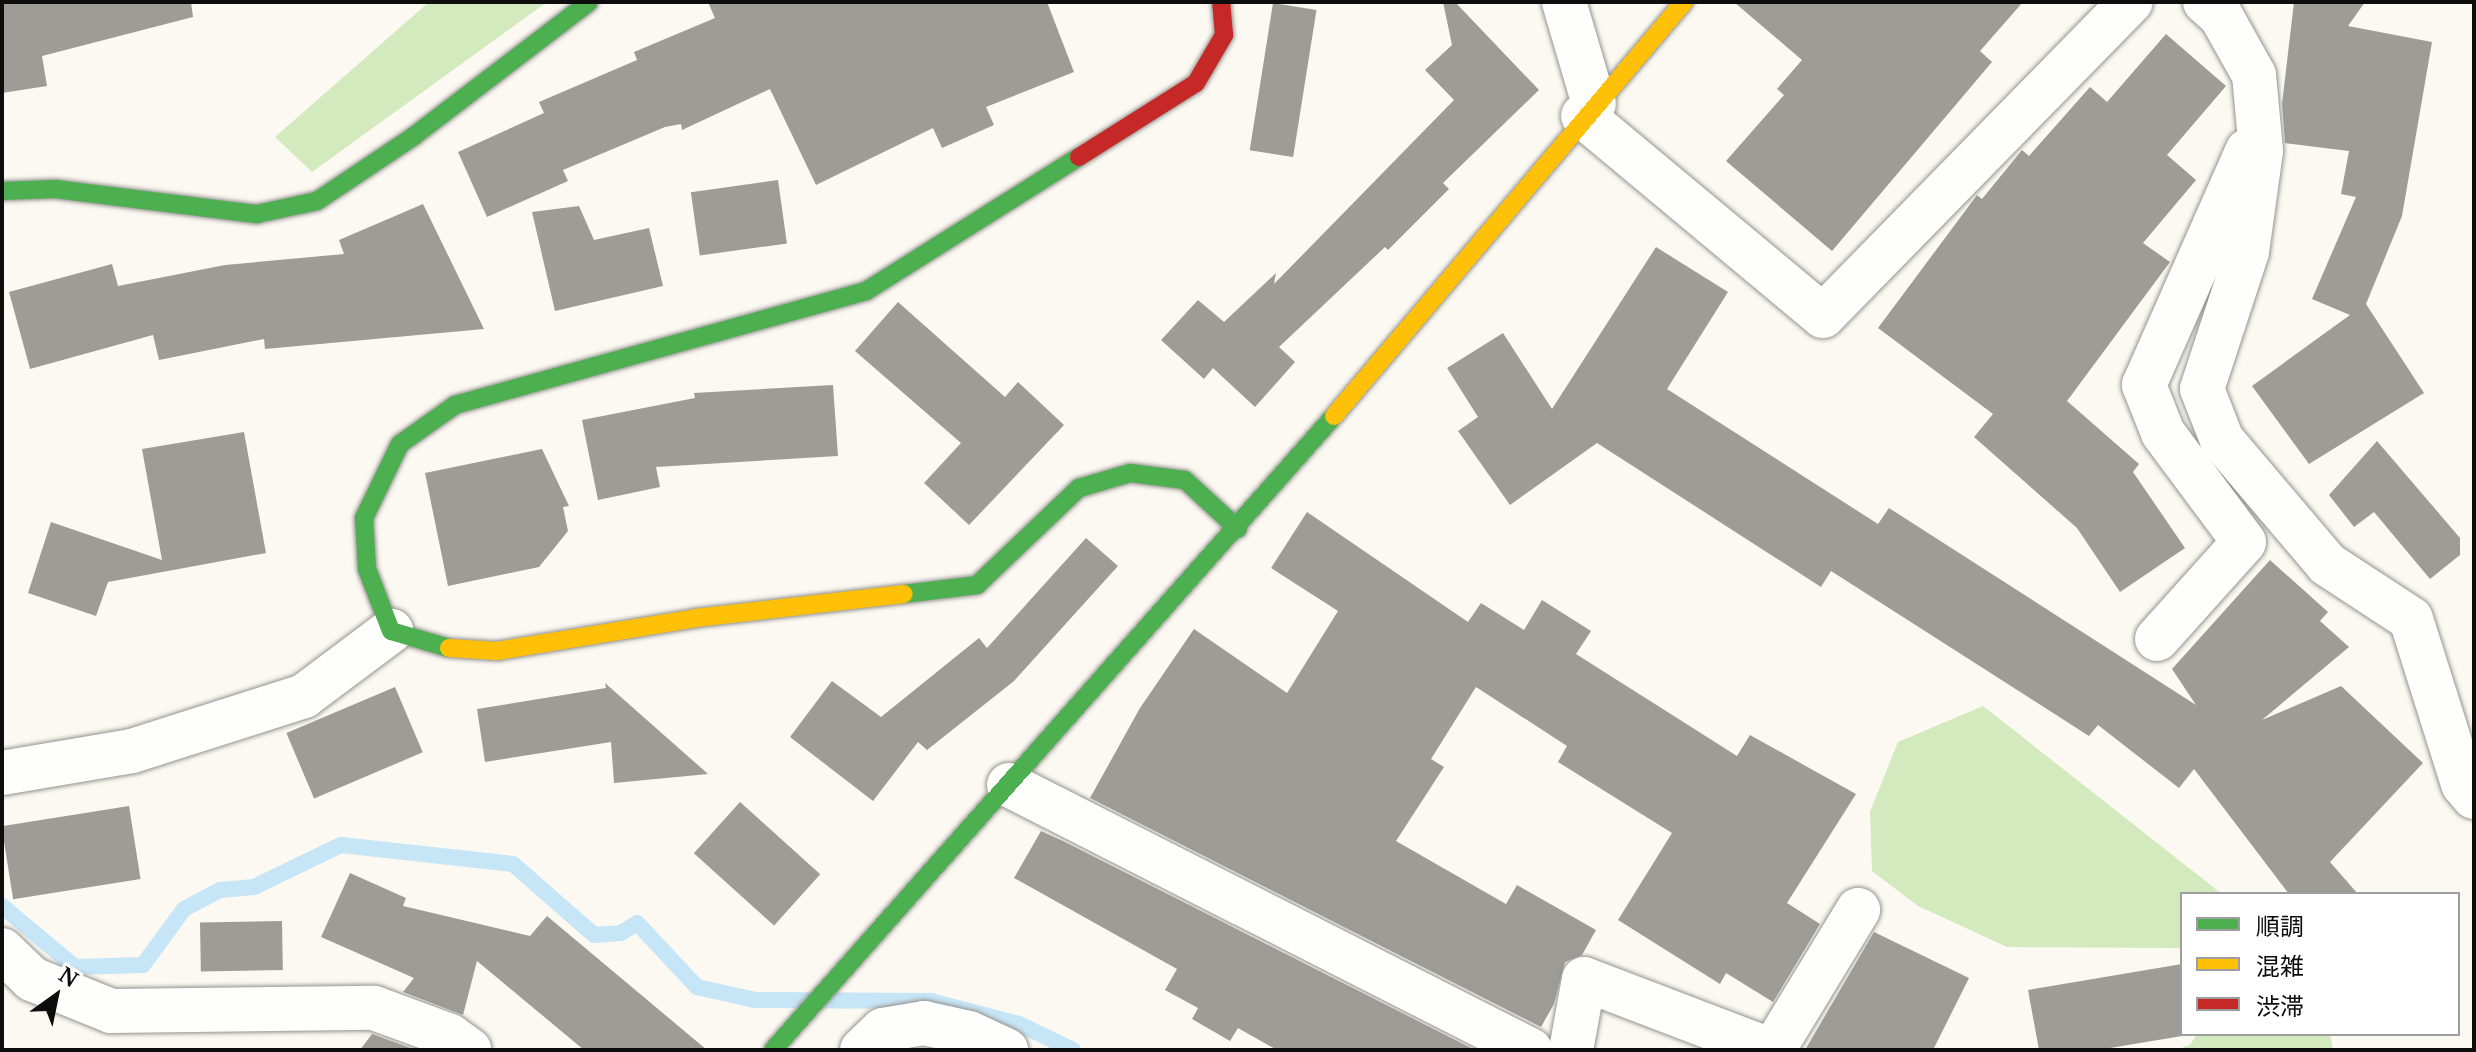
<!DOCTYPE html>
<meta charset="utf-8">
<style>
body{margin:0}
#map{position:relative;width:2476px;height:1052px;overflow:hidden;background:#fbf9f1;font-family:"Noto Serif","Noto Sans JP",serif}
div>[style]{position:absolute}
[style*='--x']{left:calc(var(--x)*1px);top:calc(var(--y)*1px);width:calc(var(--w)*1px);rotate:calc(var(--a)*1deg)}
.forest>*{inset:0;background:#d3e9be}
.stream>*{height:16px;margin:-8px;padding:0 8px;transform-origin:8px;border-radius:8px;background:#c6e5f6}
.building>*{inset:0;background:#9e9c97;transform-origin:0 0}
.roads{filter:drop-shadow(0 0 2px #949390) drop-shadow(0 0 2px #949390)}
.street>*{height:44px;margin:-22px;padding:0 22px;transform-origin:22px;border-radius:22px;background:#fefefd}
.fast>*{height:18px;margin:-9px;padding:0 9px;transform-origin:9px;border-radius:9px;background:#4caf50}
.slow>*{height:18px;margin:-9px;padding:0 9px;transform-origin:9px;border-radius:9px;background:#ffc107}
.jam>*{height:18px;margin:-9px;padding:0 9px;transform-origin:9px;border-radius:9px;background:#c62828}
span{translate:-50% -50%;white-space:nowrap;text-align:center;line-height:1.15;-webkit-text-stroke:8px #fff;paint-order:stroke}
.frame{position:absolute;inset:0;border:4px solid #0d0d0d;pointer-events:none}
.legend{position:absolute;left:2180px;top:892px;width:280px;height:144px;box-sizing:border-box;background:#fff;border:2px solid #9e9e9e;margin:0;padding:10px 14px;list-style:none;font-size:24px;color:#0d0d0d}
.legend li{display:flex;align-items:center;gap:16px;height:40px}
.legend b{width:40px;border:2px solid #9e9e9e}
.north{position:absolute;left:16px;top:956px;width:80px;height:80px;-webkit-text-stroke:6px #fff;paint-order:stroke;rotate:33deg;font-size:22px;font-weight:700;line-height:32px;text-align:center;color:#0d0d0d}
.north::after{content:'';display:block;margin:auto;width:28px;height:36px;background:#0d0d0d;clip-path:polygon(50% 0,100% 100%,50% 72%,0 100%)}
</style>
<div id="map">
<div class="forest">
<i style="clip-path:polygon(429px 2px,547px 2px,312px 172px,275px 137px)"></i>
<i style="clip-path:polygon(1983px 706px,2222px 894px,2182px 894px,2182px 948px,2007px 947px,1918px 906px,1872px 871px,1870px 812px,1898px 742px)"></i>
<i style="clip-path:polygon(2197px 1034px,2330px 1034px,2333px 1050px,2176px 1050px,2190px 1045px)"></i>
</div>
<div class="stream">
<i style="--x:2;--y:906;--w:95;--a:39.9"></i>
<i style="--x:75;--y:967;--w:68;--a:-1.7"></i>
<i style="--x:143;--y:965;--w:69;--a:-53.8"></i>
<i style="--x:184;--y:909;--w:41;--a:-27.8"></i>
<i style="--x:220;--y:890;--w:34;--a:-5"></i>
<i style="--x:254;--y:887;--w:97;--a:-25.8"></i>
<i style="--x:341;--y:845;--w:173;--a:6.3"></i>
<i style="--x:513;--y:864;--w:108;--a:41.2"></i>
<i style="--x:594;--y:935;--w:27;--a:-4"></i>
<i style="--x:621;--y:933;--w:19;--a:-32"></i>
<i style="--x:637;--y:923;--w:88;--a:46.8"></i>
<i style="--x:697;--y:987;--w:59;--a:12.6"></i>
<i style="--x:755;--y:1000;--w:176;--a:0.3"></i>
<i style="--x:931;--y:1001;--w:91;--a:14.6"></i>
<i style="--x:1019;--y:1024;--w:60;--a:25.7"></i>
</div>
<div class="building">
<i style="clip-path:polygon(2px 2px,191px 2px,193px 17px,42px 56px,47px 86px,2px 93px)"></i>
<i style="clip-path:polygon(708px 2px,1047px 2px,1074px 72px,986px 107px,994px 125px,942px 148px,933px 128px,816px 185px,770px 89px,682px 130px,681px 124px,665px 127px,563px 170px,568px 181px,487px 217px,458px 152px,544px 113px,539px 102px,637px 60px,634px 52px,715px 18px)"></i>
<i style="clip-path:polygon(1443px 2px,1455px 2px,1539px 90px,1443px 183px,1449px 189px,1388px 250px,1385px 247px,1279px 347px,1295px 362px,1255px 407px,1213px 368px,1204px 379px,1161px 340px,1198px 300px,1224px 322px,1276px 273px,1274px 284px,1454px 100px,1425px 70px,1452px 45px)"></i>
<i style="clip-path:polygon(1734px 2px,2023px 2px,1980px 51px,1992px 62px,1832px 251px,1726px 161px,1784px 95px,1777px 89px,1802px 60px)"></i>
<i style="clip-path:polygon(2294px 2px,2365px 2px,2348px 26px,2432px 42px,2402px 216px,2366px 304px,2424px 393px,2309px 464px,2252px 386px,2350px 315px,2312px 299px,2356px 197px,2341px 194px,2349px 151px,2285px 143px,2282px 104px)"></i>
<i style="left:1273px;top:3px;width:44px;height:149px;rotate:9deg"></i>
<i style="clip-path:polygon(2166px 34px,2226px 86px,2167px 155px,2196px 180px,2143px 243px,2170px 262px,2067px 401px,2139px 464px,2133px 472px,2185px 548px,2120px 592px,2077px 528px,1974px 437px,1993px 414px,1878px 328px,1977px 195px,1982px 199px,2022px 150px,2029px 156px,2090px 87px,2107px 102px)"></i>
<i style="left:778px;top:180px;width:64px;height:88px;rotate:82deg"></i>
<i style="clip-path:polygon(423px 204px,484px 329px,265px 349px,264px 339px,159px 360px,153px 335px,30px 369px,9px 292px,112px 264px,118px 286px,225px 265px,344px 254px,339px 240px)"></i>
<i style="clip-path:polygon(579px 206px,594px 240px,649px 228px,663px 286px,555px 311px,532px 212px)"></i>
<i style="clip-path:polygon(1656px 247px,1728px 292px,1667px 389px,1878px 524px,1889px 508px,2196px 705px,2172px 669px,2270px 560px,2328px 612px,2320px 621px,2349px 647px,2262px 720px,2341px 686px,2423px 763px,2330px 862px,2358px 894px,2289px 894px,2194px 769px,2179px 788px,2098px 725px,2089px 736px,1831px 571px,1821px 587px,1597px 443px,1510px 505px,1458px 431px,1478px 417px,1447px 368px,1503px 333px,1552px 409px)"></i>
<i style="clip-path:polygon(898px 302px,1005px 397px,1018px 382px,1064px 425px,969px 525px,924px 483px,961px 443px,855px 351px)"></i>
<i style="clip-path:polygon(833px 385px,838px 456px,656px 467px,660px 487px,598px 500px,582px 420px,695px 398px,694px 393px)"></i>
<i style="clip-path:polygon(244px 432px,266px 553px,108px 582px,96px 616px,28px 593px,51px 522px,162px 560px,142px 449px)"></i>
<i style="clip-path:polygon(2377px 441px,2460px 538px,2460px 555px,2430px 579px,2374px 512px,2354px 527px,2329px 495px)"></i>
<i style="clip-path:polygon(542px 449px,569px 506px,563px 507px,568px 531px,539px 567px,448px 586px,425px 473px)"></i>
<i style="clip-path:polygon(1307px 512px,1468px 622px,1481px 603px,1524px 630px,1542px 600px,1591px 631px,1576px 654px,1737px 756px,1750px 735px,1856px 794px,1787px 903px,1820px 924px,1773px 1002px,1726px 973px,1720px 984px,1618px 920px,1672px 833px,1558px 762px,1567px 746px,1476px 687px,1431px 759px,1444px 767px,1396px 841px,1506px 904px,1517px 885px,1596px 930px,1582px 955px,1565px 962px,1554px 1004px,1541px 1027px,1090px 798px,1140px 708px,1194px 629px,1287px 693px,1338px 611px,1271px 568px)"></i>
<i style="clip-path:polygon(1086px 538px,1118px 566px,1014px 681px,927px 750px,918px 742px,873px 801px,790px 737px,832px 681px,881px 717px,979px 638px,987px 648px)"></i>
<i style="clip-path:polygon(605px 683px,708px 774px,614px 783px,611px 742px,485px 762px,477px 709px,606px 688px)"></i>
<i style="left:395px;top:687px;width:71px;height:118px;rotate:67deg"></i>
<i style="left:740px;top:802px;width:108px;height:69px;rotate:42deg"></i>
<i style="left:129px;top:806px;width:74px;height:129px;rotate:81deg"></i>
<i style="clip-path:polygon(1041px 831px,1065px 842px,1475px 1050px,1277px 1050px,1238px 1028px,1230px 1041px,1192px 1019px,1198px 1008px,1165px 990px,1177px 969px,1014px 878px)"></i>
<i style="clip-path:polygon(350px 873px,406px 898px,403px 906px,530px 936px,547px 916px,707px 1050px,584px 1050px,477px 961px,463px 1015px,403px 992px,414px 978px,321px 937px)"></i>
<i style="left:282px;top:921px;width:49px;height:82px;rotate:89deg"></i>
<i style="clip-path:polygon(1874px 932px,1969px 978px,1933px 1050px,1805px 1050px)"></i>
<i style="clip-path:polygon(2182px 964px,2182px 1036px,2098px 1050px,2039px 1050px,2028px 990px)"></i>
<i style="clip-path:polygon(372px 1034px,416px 1050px,360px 1050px)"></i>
</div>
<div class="roads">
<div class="street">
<i style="--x:1564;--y:2;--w:106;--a:73.6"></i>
<i style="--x:2205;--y:2;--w:21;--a:41"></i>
<i style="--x:2221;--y:16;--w:68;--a:60.8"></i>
<i style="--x:2254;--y:75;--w:76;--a:84.7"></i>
<i style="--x:2261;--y:151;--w:102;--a:97.9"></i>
<i style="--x:2247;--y:252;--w:144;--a:108.2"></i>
<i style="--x:2202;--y:389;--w:55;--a:68.6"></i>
<i style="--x:2222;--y:440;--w:162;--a:49.7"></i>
<i style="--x:2327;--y:564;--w:100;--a:33.2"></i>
<i style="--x:2411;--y:619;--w:173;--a:72.5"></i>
<i style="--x:2463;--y:784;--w:17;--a:50"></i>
<i style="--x:1583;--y:116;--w:312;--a:39.8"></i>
<i style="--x:1823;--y:316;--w:440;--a:-45.6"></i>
<i style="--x:2157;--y:639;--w:130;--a:-48.1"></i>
<i style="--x:2244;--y:542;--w:136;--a:-126.6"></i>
<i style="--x:2163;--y:433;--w:52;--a:-111.6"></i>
<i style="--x:2144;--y:385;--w:256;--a:-66.2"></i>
<i style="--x:2;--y:773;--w:132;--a:-9.6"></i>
<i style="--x:132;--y:751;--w:181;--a:-17.7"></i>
<i style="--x:304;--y:696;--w:109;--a:-36.8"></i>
<i style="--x:1009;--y:785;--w:585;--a:26.96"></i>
<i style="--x:2;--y:950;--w:42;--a:44"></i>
<i style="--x:32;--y:979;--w:85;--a:22.1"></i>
<i style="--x:111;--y:1011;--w:263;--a:-0.7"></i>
<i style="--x:374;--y:1008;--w:81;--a:20.2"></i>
<i style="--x:450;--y:1036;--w:24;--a:36"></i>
<i style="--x:862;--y:1050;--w:29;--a:-44"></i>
<i style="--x:883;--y:1030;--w:42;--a:-9.7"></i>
<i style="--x:924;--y:1023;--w:46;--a:12.5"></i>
<i style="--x:969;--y:1033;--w:41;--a:24.7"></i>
<i style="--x:1571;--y:1050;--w:72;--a:-79.6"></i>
<i style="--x:1584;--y:979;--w:199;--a:20.9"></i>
<i style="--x:1773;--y:1050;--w:164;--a:-58.7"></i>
</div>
<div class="fast">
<i style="--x:2;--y:191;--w:53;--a:-2.2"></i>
<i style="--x:55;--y:189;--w:204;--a:7.1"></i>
<i style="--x:257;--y:214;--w:61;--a:-12.2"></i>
<i style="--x:317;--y:201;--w:117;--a:-33.8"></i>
<i style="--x:414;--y:136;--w:220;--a:-37.4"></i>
<i style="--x:904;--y:594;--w:74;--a:-7"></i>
<i style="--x:977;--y:585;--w:141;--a:-43.6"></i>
<i style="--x:1079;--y:488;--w:53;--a:-16.4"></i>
<i style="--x:1130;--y:473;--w:55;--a:7.3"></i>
<i style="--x:1185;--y:480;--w:72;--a:42.8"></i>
<i style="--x:449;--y:648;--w:60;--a:-163.7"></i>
<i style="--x:391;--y:631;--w:66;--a:-111.2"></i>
<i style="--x:367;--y:569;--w:51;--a:-93.4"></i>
<i style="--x:364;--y:518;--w:82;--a:-64.1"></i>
<i style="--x:400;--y:444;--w:67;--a:-35.3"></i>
<i style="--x:455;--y:405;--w:427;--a:-15.5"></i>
<i style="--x:866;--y:291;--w:252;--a:-32.2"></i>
<i style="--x:773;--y:1050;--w:847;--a:-48.5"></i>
</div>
<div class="slow">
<i style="--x:1334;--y:416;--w:542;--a:-49.79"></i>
<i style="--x:449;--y:648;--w:48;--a:3.6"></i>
<i style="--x:497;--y:651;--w:202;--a:-9.4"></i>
<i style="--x:696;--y:618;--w:209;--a:-6.6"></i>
</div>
<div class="jam">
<i style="--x:1079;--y:157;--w:138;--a:-32.3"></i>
<i style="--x:1196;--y:83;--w:56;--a:-59.7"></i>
<i style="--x:1224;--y:35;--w:33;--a:-95"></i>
</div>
</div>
<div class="frame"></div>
<ul class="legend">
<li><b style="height:10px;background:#4caf50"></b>順調</li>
<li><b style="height:10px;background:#ffc107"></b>混雑</li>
<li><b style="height:10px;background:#c62828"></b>渋滞</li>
</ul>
<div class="north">N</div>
</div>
